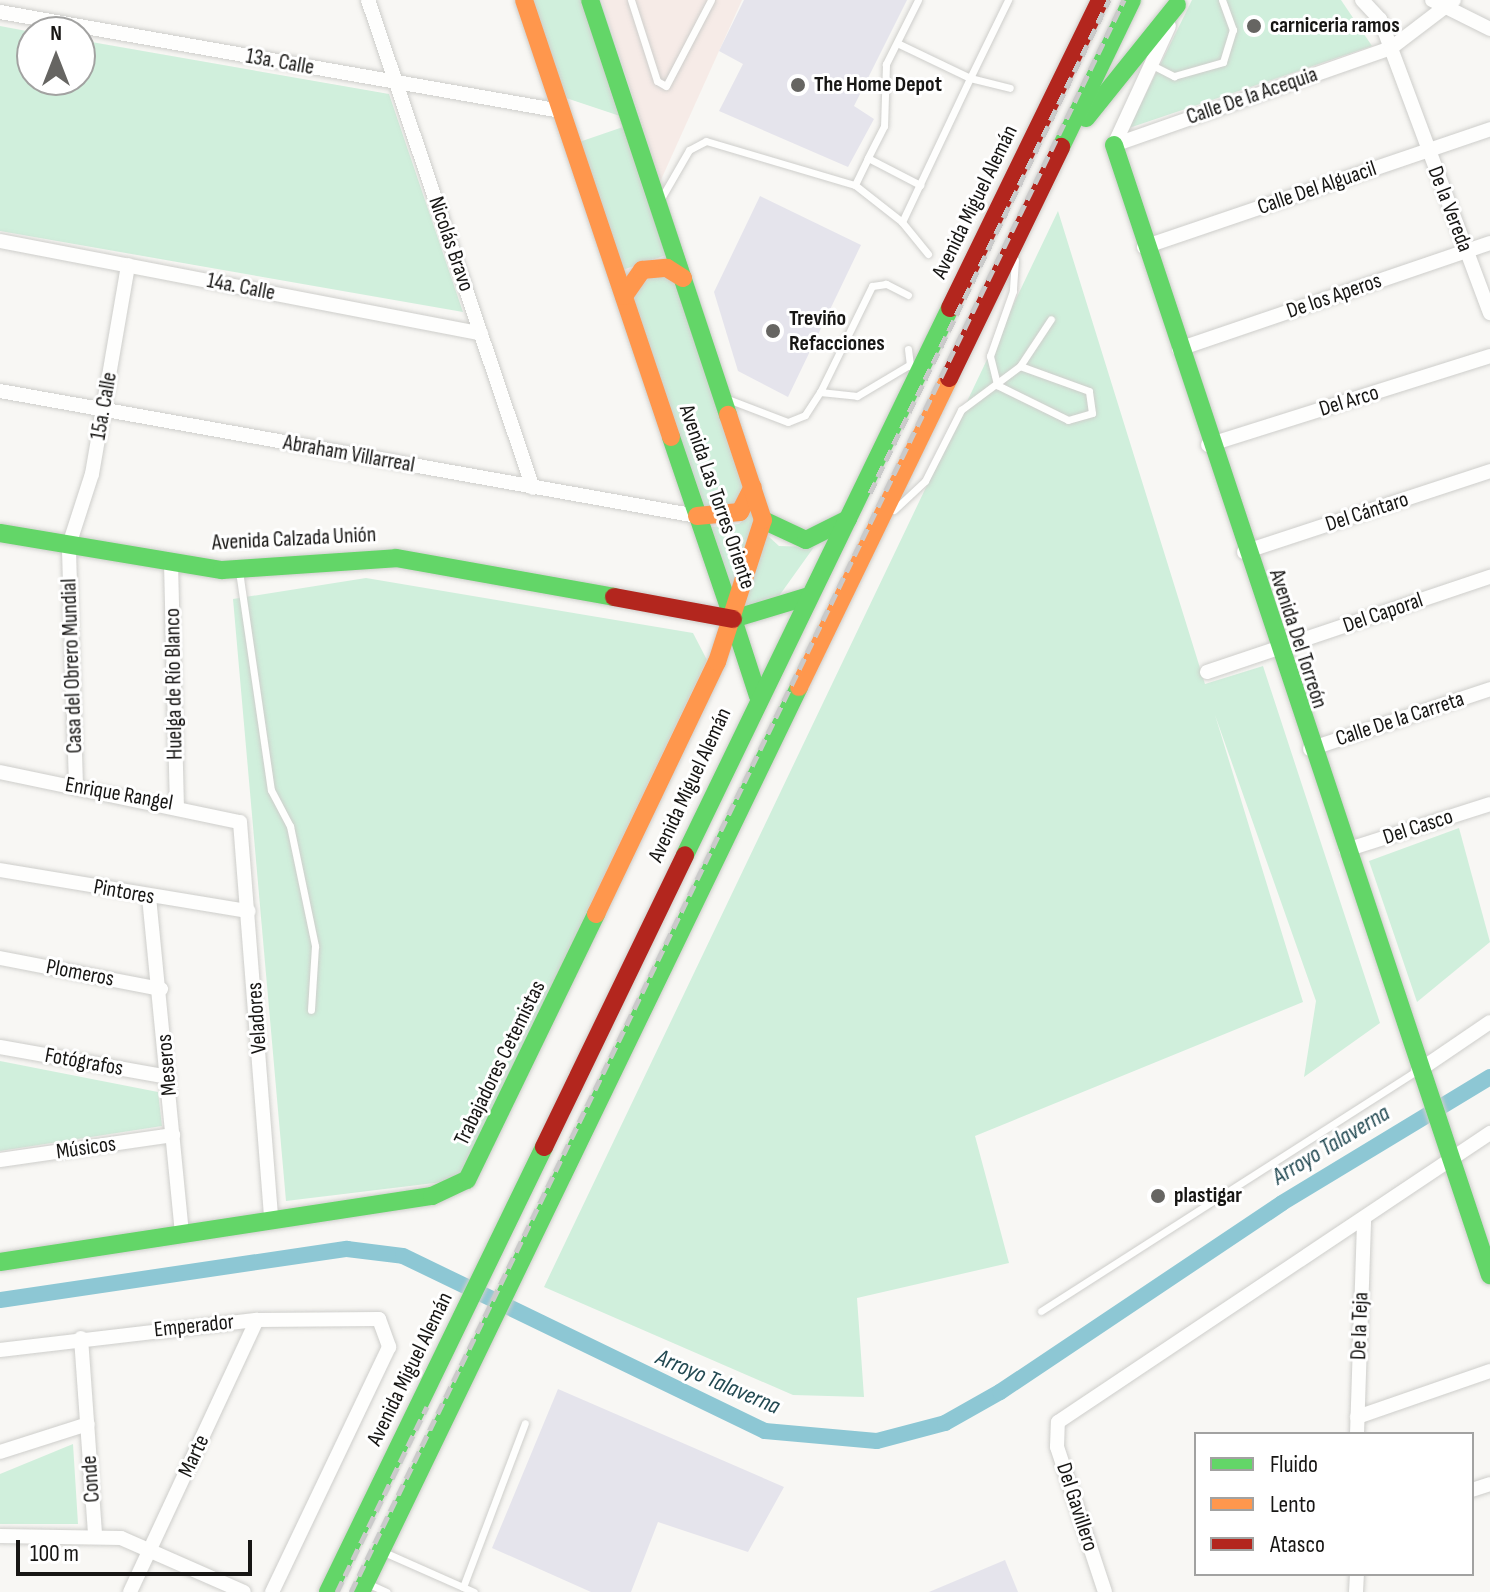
<!DOCTYPE html>
<meta charset="utf-8">
<style>
body{margin:0}
#map{position:relative;width:1490px;height:1592px;overflow:hidden;background:#f8f7f4;font-family:"Sofia Sans Condensed",sans-serif}
div>[style]{position:absolute}
[style*='--x']{left:calc(var(--x)*1px);top:calc(var(--y)*1px);width:calc(var(--w)*1px);rotate:calc(var(--a)*1deg)}
.commercial>*{inset:0;background:#f6ebe7}
.green>*{inset:0;background:#d0efdc;transform-origin:0 0}
.canal>*{height:16px;margin:-8px;padding:0 8px;transform-origin:8px;border-radius:8px;background:#8dc7d4}
.building>*{inset:0;background:#e5e4ec}
.roads{filter:drop-shadow(0 0 2px #cececb) drop-shadow(0 0 2px #cececb)}
.lane>*{height:7px;margin:-3.5px;padding:0 3.5px;transform-origin:3.5px;border-radius:3.5px;background:#fefefd}
.street>*{height:14px;margin:-7px;padding:0 7px;transform-origin:7px;border-radius:7px;background:#fefefd}
.fast>*{height:18px;margin:-9px;padding:0 9px;transform-origin:9px;border-radius:9px;background:#63d668}
.slow>*{height:18px;margin:-9px;padding:0 9px;transform-origin:9px;border-radius:9px;background:#ff974d}
.jam>*{height:18px;margin:-9px;padding:0 9px;transform-origin:9px;border-radius:9px;background:#b3261e}
.rail>*{height:5px;margin-top:-2.5px;transform-origin:0;background:repeating-linear-gradient(90deg,#cacaca 0 12px,transparent 0 18px)}
.dots>*{width:22px;height:22px;translate:-50% -50%;box-sizing:border-box;border:4px solid #fff;border-radius:50%}
span{translate:-50% -50%;white-space:nowrap;text-align:center;line-height:1.15;-webkit-text-stroke:6px #fff;paint-order:stroke}
.poi-label{font-size:22px;color:#171614;font-weight:700}
.left{translate:0 -50%;text-align:left}
.street-label{font-size:22px;color:#171614}
.water-label{font-size:24px;color:#224952;font-style:italic}
.legend{position:absolute;left:1194px;top:1432px;width:280px;height:144px;box-sizing:border-box;background:#fff;border:2px solid #a2a2a1;margin:0;padding:10px 14px;list-style:none;font-size:24px;color:#171614}
.legend li{display:flex;align-items:center;gap:16px;height:40px}
.legend b{width:40px;border:2px solid #a2a2a1}
.north{position:absolute;left:16px;top:16px;width:80px;height:80px;box-sizing:border-box;background:#fff;border:2px solid #a2a2a1;border-radius:50%;rotate:0deg;font-size:22px;font-weight:700;line-height:32px;text-align:center;color:#171614}
.north::after{content:'';display:block;margin:auto;width:28px;height:36px;background:#666562;clip-path:polygon(50% 0,100% 100%,50% 72%,0 100%)}
.scale{position:absolute;left:16px;top:1540px;width:236px;height:36px;box-sizing:border-box;border:4px solid #171614;border-top:0;padding-left:10px;font-size:24px;line-height:28px;white-space:nowrap;color:#171614;-webkit-text-stroke:6px #fff;paint-order:stroke}
</style>
<div id="map">
<div class="commercial">
<i style="clip-path:polygon(602px 0,742px 0,660px 182px)"></i>
</div>
<div class="green">
<i style="clip-path:polygon(533px 0,581px 0,620px 116px,566px 98px)"></i>
<i style="clip-path:polygon(1192px 0,1341px 0,1372px 46px,1129px 128px)"></i>
<i style="clip-path:polygon(0 26px,32px 32px,32px 80px,80px 80px,80px 40px,389px 94px,463px 312px,0 231px)"></i>
<i style="left:623px;top:127px;width:135px;height:47px;rotate:71deg"></i>
<i style="clip-path:polygon(1058px 211px,1205px 684px,1263px 666px,1380px 1023px,1304px 1077px,1316px 1001px,1215px 715px,1303px 1002px,975px 1136px,1009px 1263px,857px 1298px,864px 1397px,793px 1395px,544px 1287px)"></i>
<i style="clip-path:polygon(655px 272px,675px 281px,747px 492px,732px 510px,703px 507px,632px 295px)"></i>
<i style="clip-path:polygon(754px 510px,758px 524px,731px 588px,711px 527px,739px 524px)"></i>
<i style="clip-path:polygon(767px 535px,779px 546px,814px 547px,779px 596px,741px 610px)"></i>
<i style="clip-path:polygon(366px 578px,693px 633px,707px 660px,459px 1180px,286px 1201px,233px 599px)"></i>
<i style="clip-path:polygon(1459px 828px,1490px 942px,1417px 1002px,1369px 861px)"></i>
<i style="clip-path:polygon(0 1061px,158px 1092px,162px 1126px,0 1151px)"></i>
<i style="clip-path:polygon(73px 1444px,78px 1524px,0 1524px,0 1474px)"></i>
</div>
<div class="canal">
<i style="--x:0;--y:1300;--w:351;--a:-8.4"></i>
<i style="--x:347;--y:1249;--w:56;--a:7.1"></i>
<i style="--x:403;--y:1256;--w:402;--a:25.8"></i>
<i style="--x:765;--y:1431;--w:112;--a:5.1"></i>
<i style="--x:877;--y:1441;--w:70;--a:-14.8"></i>
<i style="--x:945;--y:1423;--w:63;--a:-29.4"></i>
<i style="--x:1000;--y:1392;--w:339;--a:-33.8"></i>
<i style="--x:1282;--y:1203;--w:243;--a:-31.2"></i>
</div>
<div class="building">
<i style="clip-path:polygon(744px 0,907px 0,854px 106px,874px 119px,848px 167px,719px 111px,743px 64px,719px 51px)"></i>
<i style="clip-path:polygon(760px 196px,861px 245px,788px 397px,738px 371px,714px 292px)"></i>
<i style="clip-path:polygon(558px 1389px,784px 1487px,748px 1552px,658px 1522px,631px 1592px,591px 1592px,492px 1548px)"></i>
<i style="clip-path:polygon(1005px 1560px,1018px 1592px,929px 1592px)"></i>
</div>
<div class="roads">
<div class="lane">
<i style="--x:631;--y:0;--w:85;--a:72.2"></i>
<i style="--x:657;--y:81;--w:10;--a:29"></i>
<i style="--x:666;--y:86;--w:97;--a:-62.4"></i>
<i style="--x:918;--y:0;--w:72;--a:116.6"></i>
<i style="--x:886;--y:64;--w:62;--a:91.8"></i>
<i style="--x:884;--y:126;--w:36;--a:117"></i>
<i style="--x:868;--y:158;--w:59;--a:27.4"></i>
<i style="--x:897;--y:43;--w:81;--a:25.6"></i>
<i style="--x:970;--y:78;--w:87;--a:-64"></i>
<i style="--x:1152;--y:65;--w:25;--a:27"></i>
<i style="--x:1174;--y:76;--w:51;--a:-15.9"></i>
<i style="--x:1223;--y:62;--w:34;--a:-73"></i>
<i style="--x:1233;--y:30;--w:32;--a:-110"></i>
<i style="--x:868;--y:158;--w:30;--a:116"></i>
<i style="--x:855;--y:185;--w:60;--a:38.2"></i>
<i style="--x:659;--y:202;--w:60;--a:-60"></i>
<i style="--x:689;--y:150;--w:19;--a:-28"></i>
<i style="--x:706;--y:141;--w:155;--a:16.5"></i>
<i style="--x:928;--y:254;--w:41;--a:-129.1"></i>
<i style="--x:902;--y:222;--w:159;--a:-64.7"></i>
<i style="--x:970;--y:78;--w:41;--a:14"></i>
<i style="--x:1015;--y:260;--w:31;--a:94"></i>
<i style="--x:1013;--y:291;--w:69;--a:109.5"></i>
<i style="--x:990;--y:356;--w:30;--a:76"></i>
<i style="--x:997;--y:385;--w:79;--a:26.2"></i>
<i style="--x:1068;--y:420;--w:25;--a:-16"></i>
<i style="--x:1092;--y:413;--w:22;--a:-98"></i>
<i style="--x:1089;--y:391;--w:73;--a:-160.1"></i>
<i style="--x:908;--y:295;--w:25;--a:-153"></i>
<i style="--x:886;--y:284;--w:14;--a:172"></i>
<i style="--x:872;--y:286;--w:118;--a:116.1"></i>
<i style="--x:820;--y:392;--w:37;--a:6"></i>
<i style="--x:857;--y:396;--w:61;--a:-30.8"></i>
<i style="--x:908;--y:349;--w:17;--a:83"></i>
<i style="--x:725;--y:398;--w:67;--a:20.9"></i>
<i style="--x:788;--y:422;--w:18;--a:-22"></i>
<i style="--x:805;--y:415;--w:27;--a:-57"></i>
<i style="--x:894;--y:510;--w:42;--a:-43.1"></i>
<i style="--x:925;--y:481;--w:80;--a:-63.1"></i>
<i style="--x:961;--y:410;--w:74;--a:-36.7"></i>
<i style="--x:1020;--y:366;--w:56;--a:-56.6"></i>
<i style="--x:239;--y:571;--w:221;--a:81.7"></i>
<i style="--x:271;--y:790;--w:41;--a:62.2"></i>
<i style="--x:290;--y:826;--w:123;--a:78.2"></i>
<i style="--x:315;--y:946;--w:64;--a:93.6"></i>
<i style="--x:1041;--y:1311;--w:446;--a:-32.6"></i>
<i style="--x:386;--y:1553;--w:96;--a:23.9"></i>
<i style="--x:371;--y:1585;--w:17;--a:24"></i>
<i style="--x:463;--y:1587;--w:175;--a:-69.3"></i>
</div>
<div class="street">
<i style="--x:368;--y:0;--w:515;--a:71.32"></i>
<i style="--x:1362;--y:0;--w:26;--a:47"></i>
<i style="--x:1380;--y:19;--w:314;--a:69.5"></i>
<i style="--x:1432;--y:0;--w:65;--a:26.6"></i>
<i style="--x:0;--y:12;--w:570;--a:10.01"></i>
<i style="--x:1114;--y:145;--w:293;--a:-19.3"></i>
<i style="--x:1391;--y:48;--w:79;--a:-37.3"></i>
<i style="--x:1114;--y:145;--w:131;--a:-65.2"></i>
<i style="--x:0;--y:241;--w:490;--a:10.9"></i>
<i style="--x:1144;--y:247;--w:366;--a:-18.8"></i>
<i style="--x:1179;--y:349;--w:329;--a:-18.8"></i>
<i style="--x:0;--y:391;--w:708;--a:10.17"></i>
<i style="--x:1208;--y:445;--w:296;--a:-17.5"></i>
<i style="--x:1244;--y:552;--w:259;--a:-18.2"></i>
<i style="--x:171;--y:563;--w:241;--a:88.6"></i>
<i style="--x:1207;--y:672;--w:299;--a:-18.6"></i>
<i style="--x:1310;--y:749;--w:190;--a:-18.4"></i>
<i style="--x:0;--y:772;--w:245;--a:11.8"></i>
<i style="--x:240;--y:822;--w:399;--a:85.5"></i>
<i style="--x:76;--y:786;--w:241;--a:-91.7"></i>
<i style="--x:69;--y:545;--w:75;--a:-72.1"></i>
<i style="--x:92;--y:474;--w:212;--a:-80.2"></i>
<i style="--x:1346;--y:850;--w:151;--a:-17.7"></i>
<i style="--x:0;--y:870;--w:252;--a:9.4"></i>
<i style="--x:149;--y:897;--w:339;--a:84.4"></i>
<i style="--x:0;--y:958;--w:164;--a:10.9"></i>
<i style="--x:0;--y:1047;--w:171;--a:10.1"></i>
<i style="--x:1418;--y:1071;--w:87;--a:-34.2"></i>
<i style="--x:0;--y:1160;--w:175;--a:-8.2"></i>
<i style="--x:81;--y:1338;--w:197;--a:85.9"></i>
<i style="--x:0;--y:1350;--w:259;--a:-6.7"></i>
<i style="--x:257;--y:1320;--w:122;--a:-0.5"></i>
<i style="--x:379;--y:1319;--w:30;--a:70"></i>
<i style="--x:389;--y:1347;--w:272;--a:115.5"></i>
<i style="--x:1357;--y:1417;--w:141;--a:-19.1"></i>
<i style="--x:1357;--y:1434;--w:216;--a:-88.1"></i>
<i style="--x:0;--y:1452;--w:92;--a:-17.7"></i>
<i style="--x:1472;--y:1490;--w:19;--a:-18"></i>
<i style="--x:0;--y:1536;--w:121;--a:0.9"></i>
<i style="--x:121;--y:1538;--w:134;--a:23.7"></i>
<i style="--x:130;--y:1592;--w:300;--a:-65"></i>
<i style="--x:1105;--y:1592;--w:153;--a:-108.3"></i>
<i style="--x:1057;--y:1447;--w:25;--a:-88"></i>
<i style="--x:1058;--y:1422;--w:520;--a:-33.78"></i>
<i style="--x:1356;--y:1592;--w:18;--a:-87"></i>
</div>
<div class="fast">
<i style="--x:590;--y:0;--w:437;--a:71.6"></i>
<i style="--x:1086;--y:118;--w:145;--a:-51.2"></i>
<i style="--x:1114;--y:145;--w:1191;--a:71.6"></i>
<i style="--x:1061;--y:147;--w:163;--a:-64.2"></i>
<i style="--x:671;--y:437;--w:192;--a:71.2"></i>
<i style="--x:763;--y:520;--w:47;--a:24.9"></i>
<i style="--x:806;--y:540;--w:47;--a:-26.6"></i>
<i style="--x:0;--y:533;--w:225;--a:9.5"></i>
<i style="--x:222;--y:570;--w:174;--a:-3.9"></i>
<i style="--x:396;--y:558;--w:221;--a:10.1"></i>
<i style="--x:758;--y:696;--w:81;--a:-108"></i>
<i style="--x:733;--y:619;--w:79;--a:-16.8"></i>
<i style="--x:685;--y:855;--w:608;--a:-64.15"></i>
<i style="--x:0;--y:1262;--w:437;--a:-8.7"></i>
<i style="--x:432;--y:1196;--w:38;--a:-25"></i>
<i style="--x:467;--y:1180;--w:296;--a:-64.1"></i>
<i style="--x:328;--y:1592;--w:495;--a:-64.1"></i>
<i style="--x:361;--y:1592;--w:1005;--a:-64.17"></i>
</div>
<div class="slow">
<i style="--x:524;--y:0;--w:461;--a:71.4"></i>
<i style="--x:624;--y:296;--w:32;--a:-55"></i>
<i style="--x:642;--y:270;--w:25;--a:-5"></i>
<i style="--x:667;--y:268;--w:19;--a:32"></i>
<i style="--x:697;--y:516;--w:43;--a:-5.3"></i>
<i style="--x:740;--y:512;--w:28;--a:-63"></i>
<i style="--x:799;--y:687;--w:343;--a:-64.1"></i>
<i style="--x:596;--y:914;--w:280;--a:-64.4"></i>
<i style="--x:717;--y:662;--w:149;--a:-72.1"></i>
<i style="--x:763;--y:520;--w:111;--a:-108.4"></i>
</div>
<div class="jam">
<i style="--x:950;--y:308;--w:343;--a:-64"></i>
<i style="--x:949;--y:378;--w:257;--a:-64.1"></i>
<i style="--x:614;--y:597;--w:121;--a:10.5"></i>
<i style="--x:544;--y:1147;--w:324;--a:-64.2"></i>
</div>
</div>
<div class="rail">
<i style="--x:870;--y:493;--w:548;--a:-64.14"></i>
<i style="--x:337;--y:1592;--w:206;--a:-64.1"></i>
<i style="--x:351;--y:1592;--w:1770;--a:-64.1"></i>
</div>
<div class="dots">
<i style="left:1254px;top:26px;background:#666562"></i>
<i style="left:798px;top:85px;background:#666562"></i>
<i style="left:773px;top:331px;background:#666562"></i>
<i style="left:1158px;top:1196px;background:#666562"></i>
</div>
<div class="poi-label">
<span class="left" style="left:1270px;top:26px">carniceria ramos</span>
<span class="left" style="left:814px;top:85px">The Home Depot</span>
<span class="left" style="left:789px;top:331px">Treviño<br>Refacciones</span>
<span class="left" style="left:1174px;top:1196px">plastigar</span>
</div>
<div class="street-label">
<span style="left:280px;top:62px;rotate:10deg">13a. Calle</span>
<span style="left:1252px;top:96px;rotate:-19deg">Calle De la Acequia</span>
<span style="left:1317px;top:188px;rotate:-19deg">Calle Del Alguacil</span>
<span style="left:975px;top:202px;rotate:-64deg">Avenida Miguel Alemán</span>
<span style="left:1450px;top:209px;rotate:69deg">De la Vereda</span>
<span style="left:451px;top:244px;rotate:71deg">Nicolás Bravo</span>
<span style="left:241px;top:287px;rotate:11deg">14a. Calle</span>
<span style="left:1334px;top:296px;rotate:-19deg">De los Aperos</span>
<span style="left:1349px;top:401px;rotate:-17deg">Del Arco</span>
<span style="left:104px;top:406px;rotate:-80deg">15a. Calle</span>
<span style="left:349px;top:454px;rotate:10deg">Abraham Villarreal</span>
<span style="left:717px;top:497px;rotate:71deg">Avenida Las Torres Oriente</span>
<span style="left:1367px;top:512px;rotate:-18deg">Del Cántaro</span>
<span style="left:294px;top:539px;rotate:-3deg">Avenida Calzada Unión</span>
<span style="left:1383px;top:613px;rotate:-19deg">Del Caporal</span>
<span style="left:1298px;top:639px;rotate:72deg">Avenida Del Torreón</span>
<span style="left:72px;top:666px;rotate:-92deg">Casa del Obrero Mundial</span>
<span style="left:174px;top:684px;rotate:-91deg">Huelga de Río Blanco</span>
<span style="left:1400px;top:719px;rotate:-18deg">Calle De la Carreta</span>
<span style="left:690px;top:785px;rotate:-65deg">Avenida Miguel Alemán</span>
<span style="left:119px;top:794px;rotate:10deg">Enrique Rangel</span>
<span style="left:1418px;top:827px;rotate:-18deg">Del Casco</span>
<span style="left:124px;top:892px;rotate:10deg">Pintores</span>
<span style="left:80px;top:973px;rotate:11deg">Plomeros</span>
<span style="left:257px;top:1018px;rotate:-94deg">Veladores</span>
<span style="left:84px;top:1062px;rotate:10deg">Fotógrafos</span>
<span style="left:500px;top:1063px;rotate:-64deg">Trabajadores Cetemistas</span>
<span style="left:167px;top:1065px;rotate:-95deg">Meseros</span>
<span style="left:86px;top:1148px;rotate:-8deg">Músicos</span>
<span style="left:194px;top:1326px;rotate:-6deg">Emperador</span>
<span style="left:1360px;top:1326px;rotate:-88deg">De la Teja</span>
<span style="left:410px;top:1369px;rotate:-64deg">Avenida Miguel Alemán</span>
<span style="left:194px;top:1456px;rotate:-65deg">Marte</span>
<span style="left:91px;top:1479px;rotate:-94deg">Conde</span>
<span style="left:1077px;top:1507px;rotate:72deg">Del Gavillero</span>
</div>
<div class="water-label">
<span style="left:1331px;top:1145px;rotate:-31deg">Arroyo Talaverna</span>
<span style="left:718px;top:1382px;rotate:23deg">Arroyo Talaverna</span>
</div>
<ul class="legend">
<li><b style="height:10px;background:#63d668"></b>Fluido</li>
<li><b style="height:10px;background:#ff974d"></b>Lento</li>
<li><b style="height:10px;background:#b3261e"></b>Atasco</li>
</ul>
<div class="north">N</div>
<div class="scale">100 m</div>
</div>
